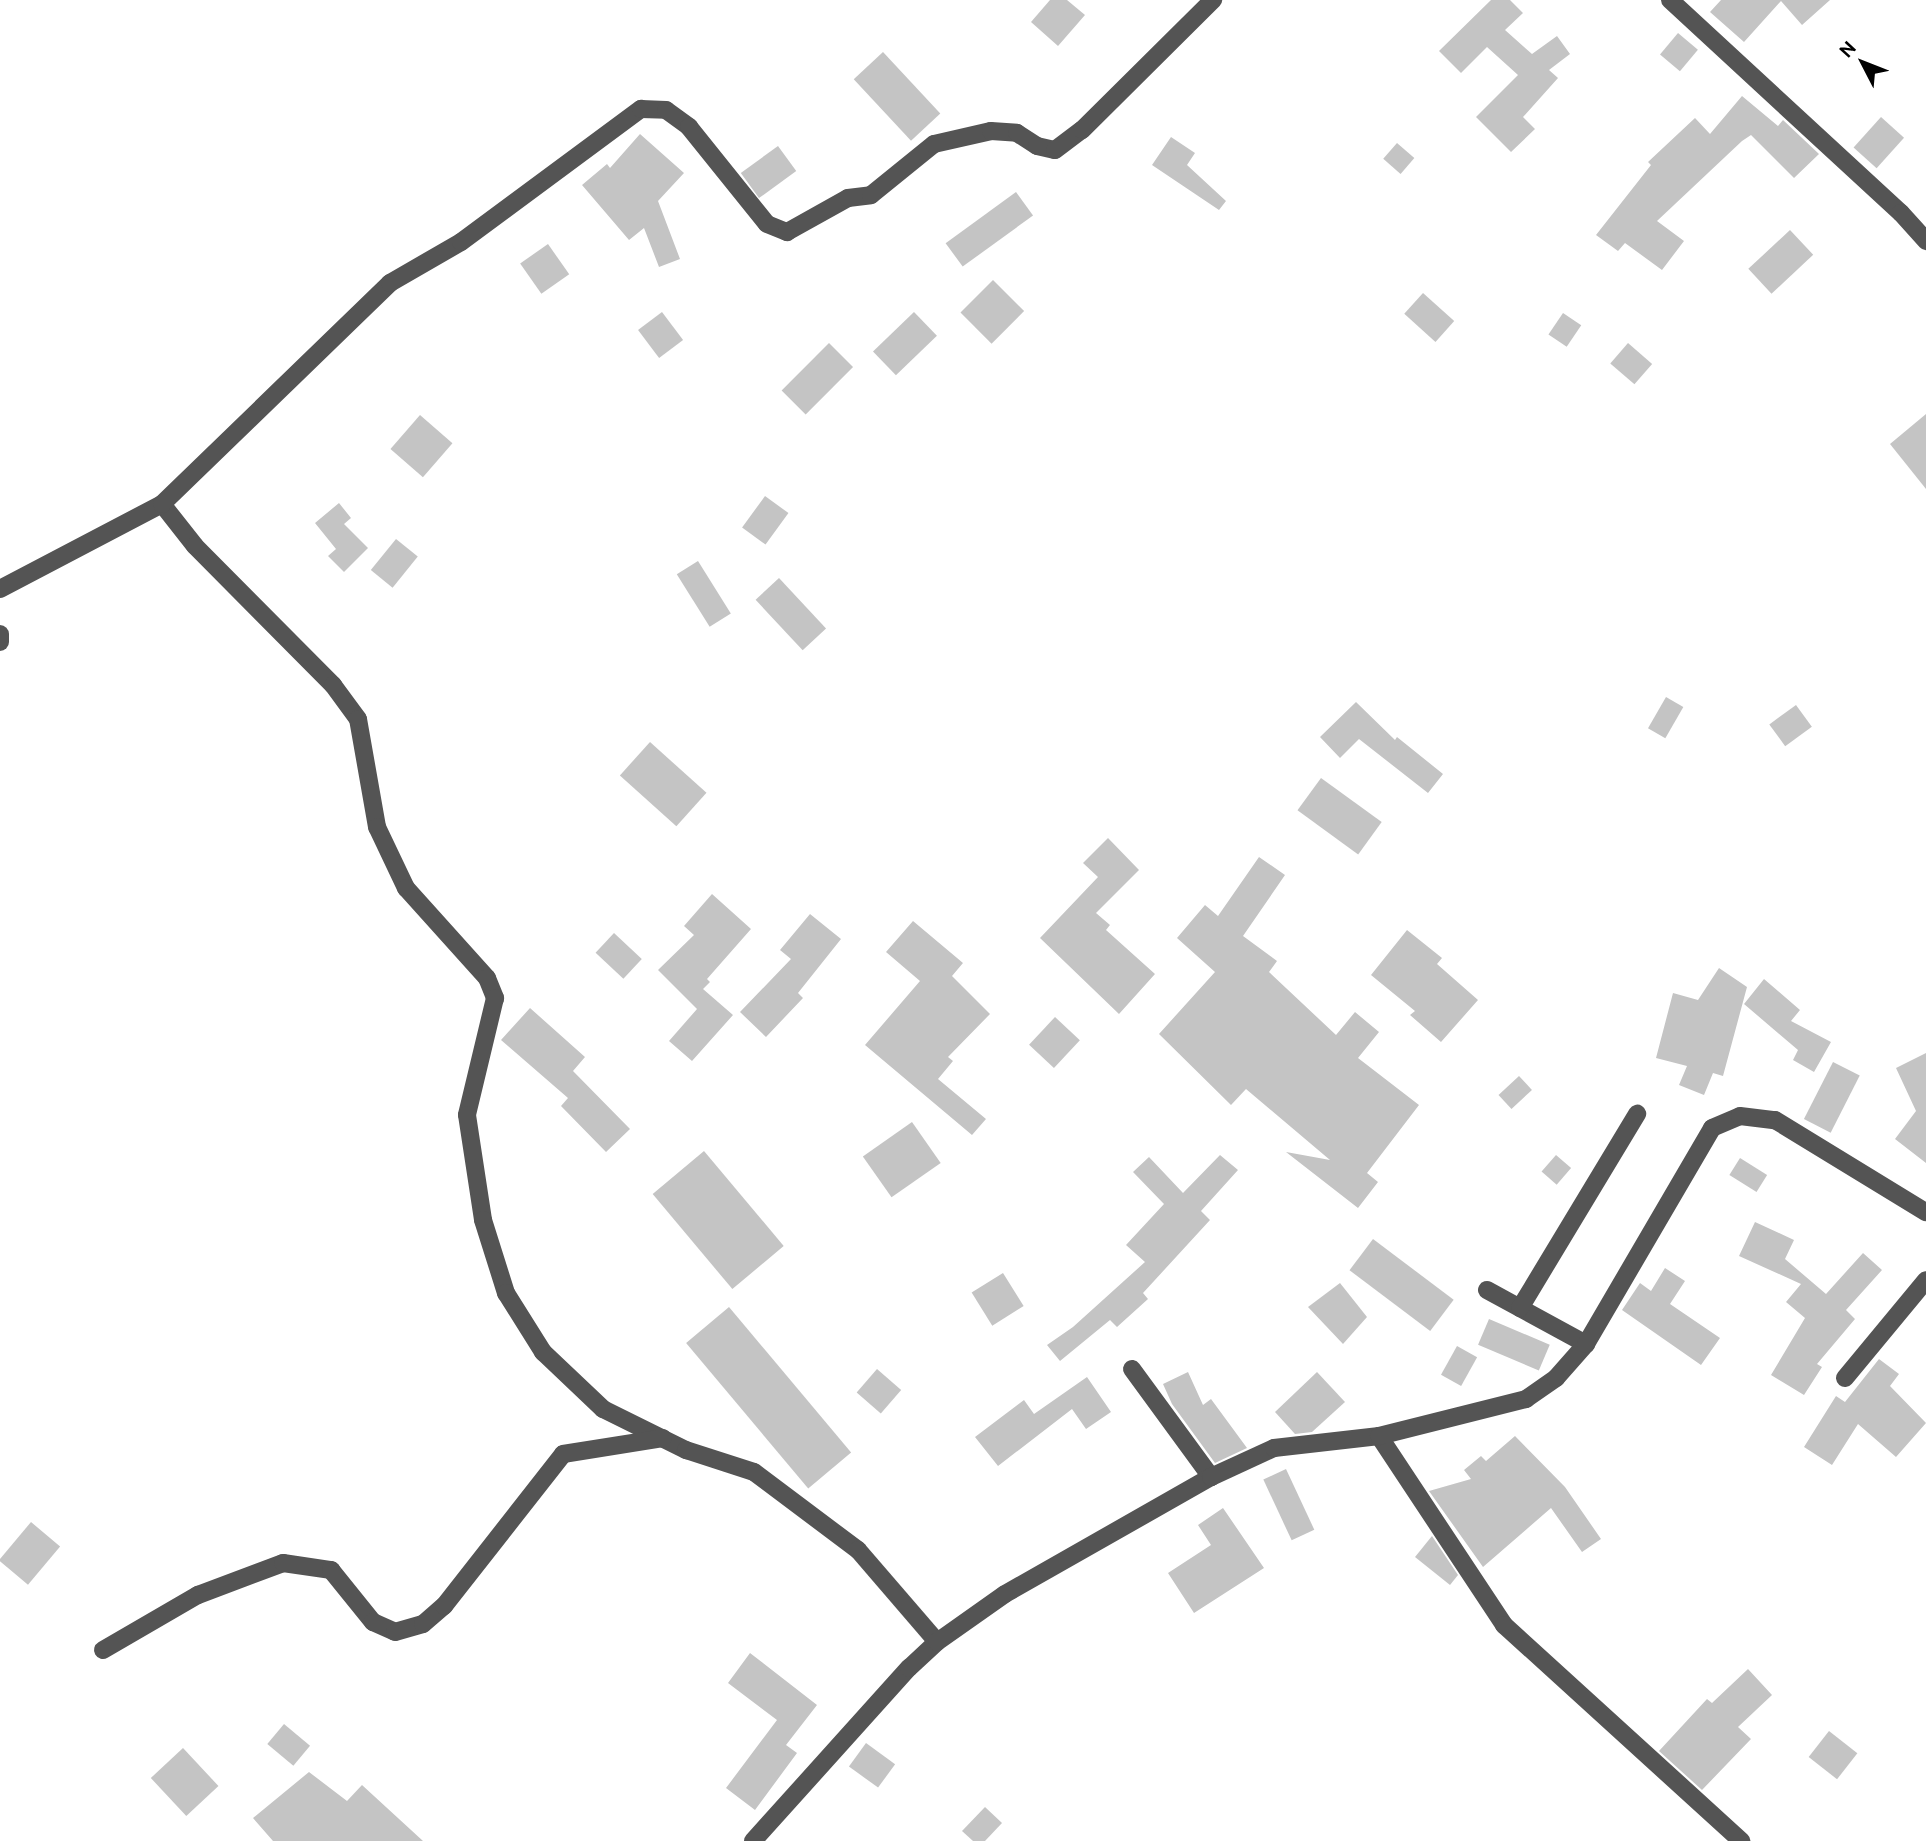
<!DOCTYPE html>
<style>
body{margin:0}
#map{position:relative;width:1926px;height:1841px;overflow:hidden;background:#fff;font-family:Ubuntu,sans-serif}
div>[style]{position:absolute}
[style*='--x']{left:calc(var(--x)*1px);top:calc(var(--y)*1px);width:calc(var(--w)*1px);rotate:calc(var(--a)*1deg)}
.building>*{inset:0;background:#c4c4c4;transform-origin:0 0}
.minor>*{height:18px;margin:-9px;padding:0 9px;transform-origin:9px;border-radius:9px;background:#545454}
span{translate:-50% -50%;white-space:nowrap;text-align:center;line-height:1.15;-webkit-text-stroke:5px #fff;paint-order:stroke}
.north{position:absolute;left:1828px;top:28px;width:70px;height:70px;-webkit-text-stroke:5px #fff;paint-order:stroke;rotate:312deg;font-size:19px;font-weight:700;line-height:28px;text-align:center;color:#000}
.north::after{content:'';display:block;margin:auto;width:24px;height:32px;background:#000;clip-path:polygon(50% 0,100% 100%,50% 72%,0 100%)}
</style>
<div id="map">
<div class="building">
<i style="clip-path:polygon(1050px 0,1067px 0,1085px 15px,1058px 46px,1031px 22px)"></i>
<i style="clip-path:polygon(1491px 0,1510px 0,1523px 13px,1505px 30px,1532px 54px,1557px 36px,1570px 54px,1549px 70px,1558px 78px,1523px 117px,1535px 129px,1511px 152px,1476px 117px,1518px 75px,1487px 47px,1461px 73px,1439px 51px)"></i>
<i style="clip-path:polygon(1721px 0,1830px 0,1802px 25px,1781px 1px,1744px 42px,1710px 12px)"></i>
<i style="left:1678px;top:33px;width:26px;height:28px;rotate:40deg"></i>
<i style="left:883px;top:52px;width:84px;height:40px;rotate:47deg"></i>
<i style="clip-path:polygon(1742px 96px,1778px 126px,1783px 120px,1819px 154px,1794px 178px,1751px 135px,1742px 141px,1657px 221px,1684px 241px,1662px 270px,1625px 243px,1618px 251px,1596px 235px,1651px 165px,1648px 162px,1695px 118px,1710px 134px)"></i>
<i style="left:1881px;top:117px;width:31px;height:41px;rotate:42deg"></i>
<i style="clip-path:polygon(640px 134px,684px 173px,658px 201px,680px 259px,659px 267px,644px 228px,629px 240px,582px 185px,607px 164px,610px 168px)"></i>
<i style="clip-path:polygon(1171px 137px,1195px 153px,1187px 165px,1226px 201px,1219px 210px,1152px 165px)"></i>
<i style="left:1397px;top:143px;width:23px;height:21px;rotate:41deg"></i>
<i style="left:778px;top:146px;width:31px;height:46px;rotate:54deg"></i>
<i style="left:1016px;top:192px;width:29px;height:87px;rotate:54deg"></i>
<i style="left:1790px;top:230px;width:34px;height:57px;rotate:47deg"></i>
<i style="left:548px;top:244px;width:37px;height:34px;rotate:55deg"></i>
<i style="left:993px;top:280px;width:44px;height:46px;rotate:45deg"></i>
<i style="left:1423px;top:293px;width:42px;height:28px;rotate:42deg"></i>
<i style="left:662px;top:312px;width:35px;height:30px;rotate:53deg"></i>
<i style="left:914px;top:312px;width:33px;height:57px;rotate:46deg"></i>
<i style="left:1563px;top:313px;width:22px;height:26px;rotate:34deg"></i>
<i style="left:829px;top:343px;width:34px;height:67px;rotate:45deg"></i>
<i style="left:1628px;top:343px;width:32px;height:27px;rotate:41deg"></i>
<i style="clip-path:polygon(1926px 414px,1926px 489px,1890px 444px)"></i>
<i style="left:420px;top:415px;width:43px;height:45px;rotate:41deg"></i>
<i style="left:765px;top:496px;width:29px;height:39px;rotate:36deg"></i>
<i style="clip-path:polygon(339px 503px,351px 518px,344px 524px,368px 548px,344px 572px,328px 556px,336px 549px,315px 523px)"></i>
<i style="left:396px;top:539px;width:28px;height:40px;rotate:39deg"></i>
<i style="left:698px;top:561px;width:62px;height:25px;rotate:58deg"></i>
<i style="left:779px;top:578px;width:69px;height:32px;rotate:47deg"></i>
<i style="left:1666px;top:697px;width:20px;height:36px;rotate:30deg"></i>
<i style="clip-path:polygon(1356px 702px,1395px 740px,1397px 737px,1443px 774px,1428px 793px,1359px 739px,1340px 758px,1320px 737px)"></i>
<i style="left:1796px;top:705px;width:27px;height:33px;rotate:54deg"></i>
<i style="left:650px;top:742px;width:76px;height:45px;rotate:42deg"></i>
<i style="left:1321px;top:778px;width:75px;height:40px;rotate:36deg"></i>
<i style="clip-path:polygon(1108px 838px,1139px 870px,1096px 913px,1110px 925px,1106px 930px,1155px 974px,1119px 1014px,1040px 938px,1098px 877px,1083px 863px)"></i>
<i style="clip-path:polygon(1259px 857px,1285px 875px,1243px 936px,1277px 961px,1269px 972px,1336px 1035px,1355px 1012px,1379px 1032px,1358px 1058px,1419px 1105px,1367px 1173px,1378px 1182px,1358px 1208px,1286px 1152px,1330px 1160px,1246px 1089px,1231px 1105px,1159px 1034px,1215px 972px,1177px 938px,1205px 905px,1218px 916px)"></i>
<i style="clip-path:polygon(712px 894px,751px 929px,707px 979px,710px 982px,703px 989px,733px 1015px,692px 1061px,669px 1041px,697px 1009px,658px 970px,694px 935px,684px 926px)"></i>
<i style="clip-path:polygon(810px 914px,841px 939px,798px 993px,803px 998px,766px 1037px,740px 1012px,791px 959px,780px 950px)"></i>
<i style="clip-path:polygon(913px 921px,963px 963px,952px 976px,990px 1014px,948px 1057px,953px 1061px,938px 1079px,986px 1119px,972px 1135px,865px 1045px,920px 981px,886px 952px)"></i>
<i style="clip-path:polygon(1407px 930px,1442px 958px,1437px 964px,1478px 1000px,1441px 1042px,1410px 1015px,1415px 1011px,1371px 975px)"></i>
<i style="left:614px;top:933px;width:38px;height:27px;rotate:43deg"></i>
<i style="clip-path:polygon(1719px 968px,1747px 987px,1723px 1076px,1713px 1073px,1704px 1095px,1679px 1085px,1687px 1066px,1656px 1058px,1673px 993px,1698px 1000px)"></i>
<i style="clip-path:polygon(1764px 979px,1800px 1010px,1791px 1021px,1831px 1042px,1814px 1072px,1793px 1060px,1798px 1050px,1744px 1004px)"></i>
<i style="clip-path:polygon(530px 1008px,585px 1057px,573px 1071px,630px 1129px,606px 1152px,561px 1106px,568px 1098px,501px 1040px)"></i>
<i style="left:1055px;top:1017px;width:34px;height:38px;rotate:43deg"></i>
<i style="clip-path:polygon(1926px 1053px,1926px 1163px,1895px 1139px,1916px 1111px,1896px 1068px)"></i>
<i style="left:1833px;top:1062px;width:30px;height:64px;rotate:27deg"></i>
<i style="left:1519px;top:1076px;width:19px;height:28px;rotate:47deg"></i>
<i style="left:912px;top:1122px;width:50px;height:60px;rotate:55deg"></i>
<i style="left:704px;top:1151px;width:124px;height:67px;rotate:50deg"></i>
<i style="clip-path:polygon(1220px 1155px,1238px 1170px,1201px 1211px,1210px 1220px,1143px 1293px,1148px 1299px,1117px 1327px,1110px 1320px,1060px 1361px,1047px 1345px,1073px 1327px,1145px 1262px,1126px 1245px,1164px 1204px,1133px 1172px,1149px 1157px,1183px 1193px)"></i>
<i style="left:1556px;top:1155px;width:20px;height:22px;rotate:41deg"></i>
<i style="left:1740px;top:1158px;width:32px;height:20px;rotate:32deg"></i>
<i style="clip-path:polygon(1755px 1222px,1794px 1240px,1785px 1259px,1826px 1294px,1863px 1253px,1882px 1270px,1846px 1310px,1855px 1319px,1817px 1364px,1822px 1367px,1804px 1395px,1771px 1375px,1805px 1318px,1786px 1302px,1801px 1284px,1739px 1256px)"></i>
<i style="left:1373px;top:1239px;width:101px;height:39px;rotate:37deg"></i>
<i style="clip-path:polygon(1665px 1268px,1685px 1281px,1670px 1304px,1720px 1338px,1701px 1365px,1622px 1310px,1640px 1283px,1651px 1291px)"></i>
<i style="left:1003px;top:1273px;width:39px;height:37px;rotate:58deg"></i>
<i style="clip-path:polygon(1340px 1283px,1367px 1317px,1343px 1344px,1308px 1307px)"></i>
<i style="left:729px;top:1307px;width:190px;height:56px;rotate:50deg"></i>
<i style="left:1489px;top:1319px;width:66px;height:28px;rotate:23deg"></i>
<i style="left:1457px;top:1346px;width:23px;height:33px;rotate:29deg"></i>
<i style="clip-path:polygon(1879px 1359px,1899px 1374px,1890px 1386px,1926px 1423px,1896px 1457px,1858px 1424px,1832px 1465px,1804px 1447px,1836px 1396px,1845px 1402px)"></i>
<i style="left:877px;top:1369px;width:32px;height:31px;rotate:41deg"></i>
<i style="clip-path:polygon(1188px 1372px,1203px 1405px,1211px 1399px,1247px 1448px,1215px 1463px,1172px 1404px,1163px 1384px)"></i>
<i style="clip-path:polygon(1317px 1372px,1345px 1402px,1312px 1432px,1295px 1434px,1275px 1412px)"></i>
<i style="clip-path:polygon(1087px 1377px,1111px 1412px,1086px 1429px,1072px 1409px,998px 1466px,975px 1437px,1024px 1400px,1034px 1414px)"></i>
<i style="clip-path:polygon(1515px 1436px,1565px 1487px,1601px 1539px,1582px 1552px,1551px 1508px,1483px 1567px,1429px 1491px,1471px 1479px,1464px 1470px,1481px 1456px,1486px 1461px)"></i>
<i style="left:1286px;top:1469px;width:67px;height:25px;rotate:65deg"></i>
<i style="clip-path:polygon(1223px 1508px,1264px 1568px,1194px 1613px,1168px 1573px,1211px 1545px,1198px 1525px)"></i>
<i style="left:31px;top:1522px;width:38px;height:50px;rotate:40deg"></i>
<i style="clip-path:polygon(1432px 1536px,1458px 1575px,1450px 1585px,1415px 1557px)"></i>
<i style="clip-path:polygon(750px 1653px,817px 1705px,786px 1745px,797px 1753px,755px 1810px,726px 1788px,777px 1720px,728px 1683px)"></i>
<i style="clip-path:polygon(1748px 1669px,1772px 1695px,1738px 1727px,1751px 1739px,1702px 1790px,1659px 1751px,1707px 1699px,1712px 1703px)"></i>
<i style="left:284px;top:1724px;width:34px;height:26px;rotate:40deg"></i>
<i style="left:1829px;top:1731px;width:36px;height:33px;rotate:38deg"></i>
<i style="left:866px;top:1743px;width:36px;height:29px;rotate:36deg"></i>
<i style="left:183px;top:1748px;width:52px;height:44px;rotate:47deg"></i>
<i style="clip-path:polygon(309px 1772px,347px 1801px,362px 1785px,423px 1841px,273px 1841px,253px 1818px)"></i>
<i style="clip-path:polygon(985px 1807px,1002px 1823px,985px 1841px,973px 1841px,962px 1831px)"></i>
</div>
<div class="minor">
<i style="--x:1670;--y:0;--w:314;--a:42.7"></i>
<i style="--x:1901;--y:213;--w:38;--a:48"></i>
<i style="--x:162;--y:504;--w:53;--a:51.8"></i>
<i style="--x:195;--y:546;--w:196;--a:45.2"></i>
<i style="--x:333;--y:685;--w:42;--a:53.7"></i>
<i style="--x:358;--y:719;--w:110;--a:80"></i>
<i style="--x:377;--y:827;--w:68;--a:64.6"></i>
<i style="--x:406;--y:888;--w:121;--a:48"></i>
<i style="--x:487;--y:978;--w:22;--a:68"></i>
<i style="--x:495;--y:998;--w:120;--a:103.5"></i>
<i style="--x:467;--y:1115;--w:106;--a:81.3"></i>
<i style="--x:483;--y:1220;--w:77;--a:72.5"></i>
<i style="--x:506;--y:1293;--w:70;--a:57.9"></i>
<i style="--x:543;--y:1352;--w:83;--a:43.5"></i>
<i style="--x:603;--y:1409;--w:93;--a:26.3"></i>
<i style="--x:686;--y:1450;--w:71;--a:17.9"></i>
<i style="--x:754;--y:1472;--w:130;--a:36.9"></i>
<i style="--x:858;--y:1550;--w:121;--a:49.3"></i>
<i style="--x:0;--y:589;--w:183;--a:-27.7"></i>
<i style="--x:162;--y:504;--w:318;--a:-44.1"></i>
<i style="--x:390;--y:283;--w:82;--a:-30"></i>
<i style="--x:461;--y:242;--w:224;--a:-36.5"></i>
<i style="--x:641;--y:109;--w:25;--a:2"></i>
<i style="--x:666;--y:110;--w:29;--a:36"></i>
<i style="--x:689;--y:127;--w:124;--a:51.2"></i>
<i style="--x:767;--y:224;--w:22;--a:22"></i>
<i style="--x:787;--y:232;--w:70;--a:-29.1"></i>
<i style="--x:848;--y:198;--w:23;--a:-7"></i>
<i style="--x:871;--y:195;--w:81;--a:-39"></i>
<i style="--x:934;--y:144;--w:58;--a:-12.8"></i>
<i style="--x:991;--y:131;--w:26;--a:4"></i>
<i style="--x:1017;--y:133;--w:24;--a:33"></i>
<i style="--x:1037;--y:146;--w:18;--a:13"></i>
<i style="--x:1055;--y:150;--w:34;--a:-37"></i>
<i style="--x:1082;--y:130;--w:185;--a:-44.8"></i>
<i style="--x:0;--y:634;--w:8;--a:90"></i>
<i style="--x:1487;--y:1290;--w:113;--a:28.6"></i>
<i style="--x:1520;--y:1308;--w:227;--a:-58.9"></i>
<i style="--x:1132;--y:1369;--w:134;--a:53.8"></i>
<i style="--x:1845;--y:1378;--w:127;--a:-50.4"></i>
<i style="--x:1379;--y:1436;--w:227;--a:56.5"></i>
<i style="--x:1504;--y:1625;--w:321;--a:42.3"></i>
<i style="--x:103;--y:1650;--w:110;--a:-30.1"></i>
<i style="--x:198;--y:1595;--w:91;--a:-20.6"></i>
<i style="--x:283;--y:1563;--w:49;--a:8.3"></i>
<i style="--x:331;--y:1570;--w:67;--a:51.1"></i>
<i style="--x:373;--y:1622;--w:24;--a:24"></i>
<i style="--x:395;--y:1632;--w:29;--a:-16"></i>
<i style="--x:423;--y:1624;--w:28;--a:-41"></i>
<i style="--x:444;--y:1606;--w:193;--a:-51.9"></i>
<i style="--x:563;--y:1454;--w:101;--a:-9.1"></i>
<i style="--x:753;--y:1841;--w:233;--a:-48"></i>
<i style="--x:909;--y:1668;--w:38;--a:-43"></i>
<i style="--x:937;--y:1642;--w:83;--a:-35.2"></i>
<i style="--x:1005;--y:1594;--w:237;--a:-29.6"></i>
<i style="--x:1211;--y:1477;--w:69;--a:-24.7"></i>
<i style="--x:1274;--y:1448;--w:106;--a:-6.5"></i>
<i style="--x:1379;--y:1436;--w:152;--a:-14.1"></i>
<i style="--x:1526;--y:1399;--w:37;--a:-35"></i>
<i style="--x:1556;--y:1378;--w:45;--a:-48.6"></i>
<i style="--x:1586;--y:1344;--w:250;--a:-59.7"></i>
<i style="--x:1712;--y:1128;--w:30;--a:-23"></i>
<i style="--x:1740;--y:1116;--w:35;--a:7"></i>
<i style="--x:1775;--y:1120;--w:177;--a:31.4"></i>
</div>
<div class="north">N</div>
</div>
